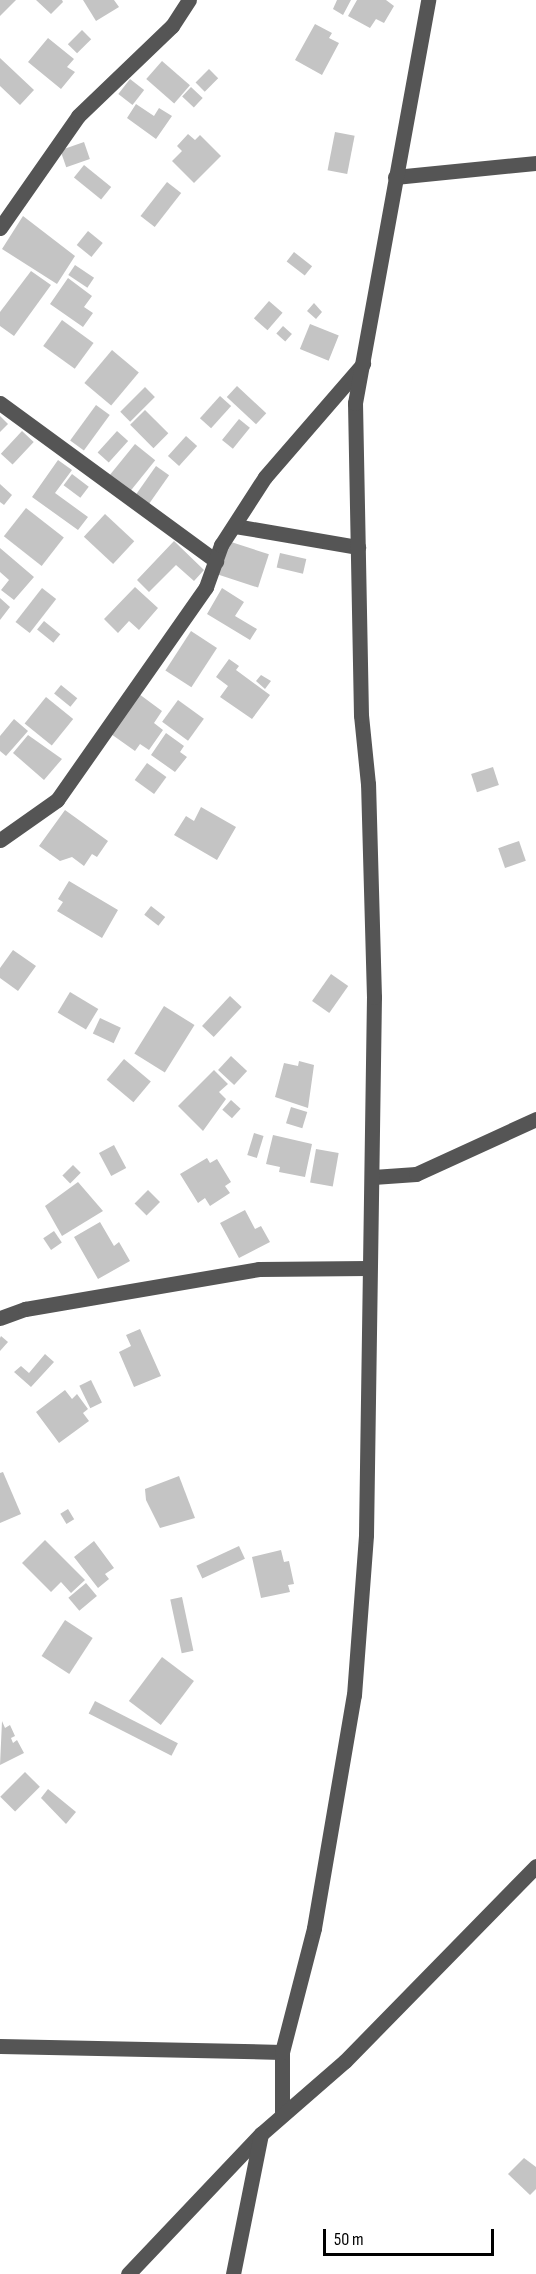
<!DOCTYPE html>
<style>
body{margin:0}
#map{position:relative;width:536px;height:2274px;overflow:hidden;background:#fff;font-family:"Sofia Sans Condensed",sans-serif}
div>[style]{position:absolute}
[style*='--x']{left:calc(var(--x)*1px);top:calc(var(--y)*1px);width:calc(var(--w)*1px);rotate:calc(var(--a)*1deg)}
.building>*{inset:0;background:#c4c4c4;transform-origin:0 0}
.minor>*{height:15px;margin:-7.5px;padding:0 7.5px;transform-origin:7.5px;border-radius:7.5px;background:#555}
span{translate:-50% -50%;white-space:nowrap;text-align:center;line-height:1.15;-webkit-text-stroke:4.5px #fff;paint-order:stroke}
.scale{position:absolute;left:323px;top:2229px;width:171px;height:27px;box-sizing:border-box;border:3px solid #000;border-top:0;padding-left:8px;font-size:18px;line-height:21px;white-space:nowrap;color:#000;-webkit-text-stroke:4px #fff;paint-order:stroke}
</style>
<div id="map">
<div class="building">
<i style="clip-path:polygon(0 0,16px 0,0 16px)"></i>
<i style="clip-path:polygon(36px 0,62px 0,63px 2px,51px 14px)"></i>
<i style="clip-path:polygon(83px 0,114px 0,119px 7px,96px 21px)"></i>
<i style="clip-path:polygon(337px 0,351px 0,343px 15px,333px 9px)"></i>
<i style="clip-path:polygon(357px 0,386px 0,394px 6px,384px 23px,376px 19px,370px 28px,348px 16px)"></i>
<i style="clip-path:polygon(315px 24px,332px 33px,329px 38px,339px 43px,322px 75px,295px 60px)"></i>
<i style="left:82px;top:30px;width:13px;height:20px;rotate:45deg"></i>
<i style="clip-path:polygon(48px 38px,74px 59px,67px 67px,75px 72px,61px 89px,28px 62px)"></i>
<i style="clip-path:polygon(0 58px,34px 90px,20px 105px,0 86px)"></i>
<i style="left:162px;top:61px;width:37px;height:24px;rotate:41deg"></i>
<i style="left:209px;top:69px;width:13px;height:19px;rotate:45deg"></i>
<i style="left:130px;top:79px;width:18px;height:19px;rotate:38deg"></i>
<i style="left:191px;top:87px;width:16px;height:13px;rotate:43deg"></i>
<i style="clip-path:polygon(136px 104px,154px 116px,159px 108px,172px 116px,156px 139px,127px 118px)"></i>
<i style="left:335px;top:132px;width:20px;height:39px;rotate:11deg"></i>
<i style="clip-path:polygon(188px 134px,195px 140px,200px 135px,221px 156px,194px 183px,172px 161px,182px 151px,177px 146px)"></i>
<i style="left:84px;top:142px;width:18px;height:25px;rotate:71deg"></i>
<i style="left:84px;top:165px;width:35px;height:16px;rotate:39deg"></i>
<i style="left:167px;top:182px;width:18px;height:43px;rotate:38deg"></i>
<i style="clip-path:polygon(23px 216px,75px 256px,57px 284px,2px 249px)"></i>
<i style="left:88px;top:231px;width:19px;height:18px;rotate:39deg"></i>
<i style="left:294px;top:252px;width:23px;height:12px;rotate:38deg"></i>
<i style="left:75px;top:265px;width:23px;height:12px;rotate:34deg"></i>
<i style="clip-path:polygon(31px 271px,51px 285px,14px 336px,0 326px,0 312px)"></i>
<i style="clip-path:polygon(68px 278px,92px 296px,84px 307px,93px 313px,83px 327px,50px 304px)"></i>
<i style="left:269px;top:301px;width:18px;height:23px;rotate:41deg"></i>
<i style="clip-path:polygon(314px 303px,322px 312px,316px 319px,307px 311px)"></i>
<i style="left:62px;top:320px;width:39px;height:32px;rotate:36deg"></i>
<i style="left:310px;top:324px;width:31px;height:27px;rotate:22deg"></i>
<i style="left:283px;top:326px;width:12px;height:10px;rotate:42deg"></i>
<i style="left:112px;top:350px;width:35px;height:43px;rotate:40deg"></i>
<i style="left:237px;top:386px;width:40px;height:15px;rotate:43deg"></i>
<i style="left:145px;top:387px;width:14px;height:35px;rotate:45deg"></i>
<i style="left:220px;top:396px;width:15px;height:30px;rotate:42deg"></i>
<i style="left:96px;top:405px;width:17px;height:44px;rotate:36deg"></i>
<i style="left:145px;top:410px;width:33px;height:21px;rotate:45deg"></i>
<i style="clip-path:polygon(0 416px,8px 424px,0 432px)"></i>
<i style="left:239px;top:419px;width:14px;height:27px;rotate:39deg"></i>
<i style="left:22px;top:431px;width:16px;height:31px;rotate:43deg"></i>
<i style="left:117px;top:431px;width:15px;height:29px;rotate:42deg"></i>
<i style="left:186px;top:436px;width:15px;height:27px;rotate:42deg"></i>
<i style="left:135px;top:444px;width:26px;height:40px;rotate:39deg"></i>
<i style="clip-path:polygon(58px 460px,72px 470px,55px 493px,88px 517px,78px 530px,32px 497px)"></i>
<i style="left:156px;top:466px;width:16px;height:37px;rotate:35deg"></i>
<i style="left:72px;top:474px;width:21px;height:14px;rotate:37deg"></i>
<i style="clip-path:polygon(0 484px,12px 495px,4px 505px,0 502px)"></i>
<i style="left:26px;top:508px;width:48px;height:36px;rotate:38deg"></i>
<i style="left:105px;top:514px;width:40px;height:31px;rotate:43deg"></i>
<i style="clip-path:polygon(174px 541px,204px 570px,194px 581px,176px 565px,149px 592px,137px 580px)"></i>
<i style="left:228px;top:541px;width:43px;height:35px;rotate:18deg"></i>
<i style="clip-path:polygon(0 548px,34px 577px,14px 600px,1px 590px,9px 580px,0 572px)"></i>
<i style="left:280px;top:553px;width:27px;height:15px;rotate:13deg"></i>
<i style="clip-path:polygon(135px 587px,158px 608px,139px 630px,129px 621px,118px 633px,104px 619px)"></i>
<i style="left:42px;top:588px;width:18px;height:43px;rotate:38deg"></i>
<i style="clip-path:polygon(222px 588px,244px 602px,235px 616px,257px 629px,250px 640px,207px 614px)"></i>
<i style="clip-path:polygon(0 598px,10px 607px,0 620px)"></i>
<i style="left:44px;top:621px;width:21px;height:11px;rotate:39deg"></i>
<i style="left:191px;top:631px;width:31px;height:47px;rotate:33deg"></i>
<i style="clip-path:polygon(229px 659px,239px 666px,236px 670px,270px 695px,252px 719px,220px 697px,228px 686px,216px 677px)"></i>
<i style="clip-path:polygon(261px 675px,271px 681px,265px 689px,256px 681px)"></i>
<i style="left:61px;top:685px;width:21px;height:11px;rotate:39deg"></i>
<i style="clip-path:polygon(139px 694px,162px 711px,154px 723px,163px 730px,149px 750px,140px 744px,135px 751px,111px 734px)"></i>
<i style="left:46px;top:697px;width:35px;height:34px;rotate:39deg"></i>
<i style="left:178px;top:700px;width:32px;height:27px;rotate:36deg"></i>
<i style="clip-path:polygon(14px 719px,28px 731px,6px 756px,0 751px,0 736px)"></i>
<i style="clip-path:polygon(166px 733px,184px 746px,180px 752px,187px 757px,175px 772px,151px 755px)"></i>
<i style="clip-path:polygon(28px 735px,62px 759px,44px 780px,13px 753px)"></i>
<i style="left:147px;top:763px;width:24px;height:21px;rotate:36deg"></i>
<i style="left:493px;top:767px;width:19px;height:23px;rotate:72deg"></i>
<i style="clip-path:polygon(201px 807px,236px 827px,217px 860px,174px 835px,186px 816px,194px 821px)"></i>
<i style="clip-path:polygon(65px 810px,108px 841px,97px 857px,92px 854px,84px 866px,72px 857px,60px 861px,39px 846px)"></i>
<i style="left:519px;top:841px;width:21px;height:22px;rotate:71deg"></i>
<i style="clip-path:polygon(69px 881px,118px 910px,102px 938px,57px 911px,63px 902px,58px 899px)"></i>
<i style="left:151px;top:906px;width:18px;height:11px;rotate:38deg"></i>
<i style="clip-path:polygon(13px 950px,36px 966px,18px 991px,0 978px,0 968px)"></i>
<i style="left:331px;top:974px;width:21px;height:33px;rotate:35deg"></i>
<i style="left:70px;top:992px;width:33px;height:24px;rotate:31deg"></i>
<i style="left:230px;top:996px;width:16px;height:41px;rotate:43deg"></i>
<i style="left:164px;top:1006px;width:36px;height:56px;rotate:32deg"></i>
<i style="left:100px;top:1018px;width:23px;height:17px;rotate:25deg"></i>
<i style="left:231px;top:1056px;width:22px;height:19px;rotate:43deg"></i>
<i style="left:124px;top:1059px;width:35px;height:27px;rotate:40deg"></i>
<i style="clip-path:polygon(299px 1061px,314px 1065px,308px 1108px,275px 1097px,284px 1063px,298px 1066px)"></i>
<i style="clip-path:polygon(214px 1070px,228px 1084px,219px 1092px,226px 1099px,203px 1131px,178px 1106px)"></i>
<i style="left:231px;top:1100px;width:13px;height:13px;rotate:42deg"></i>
<i style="left:291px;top:1107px;width:17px;height:17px;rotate:17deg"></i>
<i style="left:254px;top:1133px;width:10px;height:23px;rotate:17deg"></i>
<i style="clip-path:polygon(273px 1135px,312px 1144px,305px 1177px,279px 1172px,280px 1167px,266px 1164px)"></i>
<i style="left:114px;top:1145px;width:26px;height:17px;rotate:62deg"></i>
<i style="left:316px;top:1149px;width:23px;height:34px;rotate:10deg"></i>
<i style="clip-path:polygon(207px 1158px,210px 1163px,217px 1159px,231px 1182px,225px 1186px,230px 1193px,210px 1206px,205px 1198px,198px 1203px,180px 1174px)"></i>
<i style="left:73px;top:1165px;width:11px;height:15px;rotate:45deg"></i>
<i style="clip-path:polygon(78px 1182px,103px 1211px,62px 1236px,45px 1206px)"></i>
<i style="left:148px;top:1190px;width:17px;height:19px;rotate:45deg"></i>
<i style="clip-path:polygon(245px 1210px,255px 1229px,261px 1226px,270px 1242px,239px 1258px,220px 1223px)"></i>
<i style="clip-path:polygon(100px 1222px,114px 1246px,119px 1242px,130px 1261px,98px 1279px,74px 1237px)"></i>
<i style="left:54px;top:1231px;width:14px;height:13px;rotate:56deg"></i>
<i style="clip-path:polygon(140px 1329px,161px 1376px,134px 1387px,119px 1352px,131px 1346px,126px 1335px)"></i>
<i style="clip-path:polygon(1px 1336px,8px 1342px,0 1351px,0 1338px)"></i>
<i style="clip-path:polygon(45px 1354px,54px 1362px,31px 1387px,14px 1372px,21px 1366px,29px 1373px)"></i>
<i style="left:91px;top:1380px;width:25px;height:13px;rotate:64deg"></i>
<i style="clip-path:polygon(65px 1390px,72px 1399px,77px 1394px,88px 1409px,83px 1413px,89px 1421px,59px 1443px,36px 1412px)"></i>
<i style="clip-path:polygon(3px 1472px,21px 1514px,0 1523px,0 1473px)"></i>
<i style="clip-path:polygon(179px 1476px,195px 1518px,160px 1528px,146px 1500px,145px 1489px)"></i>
<i style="left:68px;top:1509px;width:12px;height:9px;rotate:59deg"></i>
<i style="clip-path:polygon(45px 1540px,85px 1580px,71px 1593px,61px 1582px,51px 1592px,22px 1563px)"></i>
<i style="clip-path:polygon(94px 1541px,114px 1568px,105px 1574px,109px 1579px,98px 1588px,74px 1557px)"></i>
<i style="left:239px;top:1546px;width:14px;height:47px;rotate:65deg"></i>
<i style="clip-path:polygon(281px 1550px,284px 1562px,289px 1561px,294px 1584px,288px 1585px,290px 1592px,261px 1598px,252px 1557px)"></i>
<i style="left:86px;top:1583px;width:17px;height:23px;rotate:50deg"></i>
<i style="left:182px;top:1597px;width:55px;height:12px;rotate:78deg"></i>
<i style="left:65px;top:1620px;width:33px;height:43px;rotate:33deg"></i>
<i style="left:162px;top:1657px;width:40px;height:55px;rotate:37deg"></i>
<i style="left:95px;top:1701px;width:93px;height:14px;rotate:27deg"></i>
<i style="clip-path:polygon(2px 1721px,5px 1728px,10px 1725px,15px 1736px,11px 1738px,13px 1743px,17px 1740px,24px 1753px,0 1765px)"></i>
<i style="left:25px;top:1772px;width:21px;height:35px;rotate:45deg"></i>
<i style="clip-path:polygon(48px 1789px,76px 1812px,66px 1824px,41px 1798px)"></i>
<i style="clip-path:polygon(524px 2158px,536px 2167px,536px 2189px,530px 2195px,508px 2174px)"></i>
</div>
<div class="minor">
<i style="--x:395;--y:177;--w:142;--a:-5.7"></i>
<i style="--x:0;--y:228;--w:136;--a:-55.1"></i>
<i style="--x:78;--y:116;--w:130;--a:-43.8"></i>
<i style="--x:172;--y:26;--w:31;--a:-57"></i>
<i style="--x:0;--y:403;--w:268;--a:36.2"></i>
<i style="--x:235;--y:526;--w:125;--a:9.7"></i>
<i style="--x:0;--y:840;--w:70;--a:-35.1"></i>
<i style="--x:57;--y:800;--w:260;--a:-55"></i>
<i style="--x:206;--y:587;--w:45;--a:-70.3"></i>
<i style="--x:221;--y:545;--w:81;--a:-57.1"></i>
<i style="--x:265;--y:477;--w:150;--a:-49.1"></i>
<i style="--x:373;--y:1177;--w:43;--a:-4"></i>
<i style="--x:416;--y:1174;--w:132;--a:-24.6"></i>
<i style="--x:0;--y:1318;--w:27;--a:-20"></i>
<i style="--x:25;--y:1309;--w:237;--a:-9.7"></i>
<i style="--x:259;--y:1269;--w:109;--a:-0.5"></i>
<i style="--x:0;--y:2046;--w:282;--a:1.2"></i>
<i style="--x:282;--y:2115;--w:63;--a:-90"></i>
<i style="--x:282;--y:2052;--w:128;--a:-75.5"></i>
<i style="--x:314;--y:1928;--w:236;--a:-80.3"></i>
<i style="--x:354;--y:1695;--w:160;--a:-85.7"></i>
<i style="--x:366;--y:1535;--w:538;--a:-89.15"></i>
<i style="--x:374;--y:997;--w:213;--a:-91.6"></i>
<i style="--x:368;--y:784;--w:69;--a:-95.8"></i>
<i style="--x:361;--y:715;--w:312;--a:-91.1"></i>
<i style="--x:355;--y:403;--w:410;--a:-79.7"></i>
<i style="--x:128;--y:2274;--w:193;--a:-46.5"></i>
<i style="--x:261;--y:2134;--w:111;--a:-41"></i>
<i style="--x:345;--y:2061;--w:273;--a:-45.6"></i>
<i style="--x:233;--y:2274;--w:143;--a:-78.7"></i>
</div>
<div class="scale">50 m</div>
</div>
